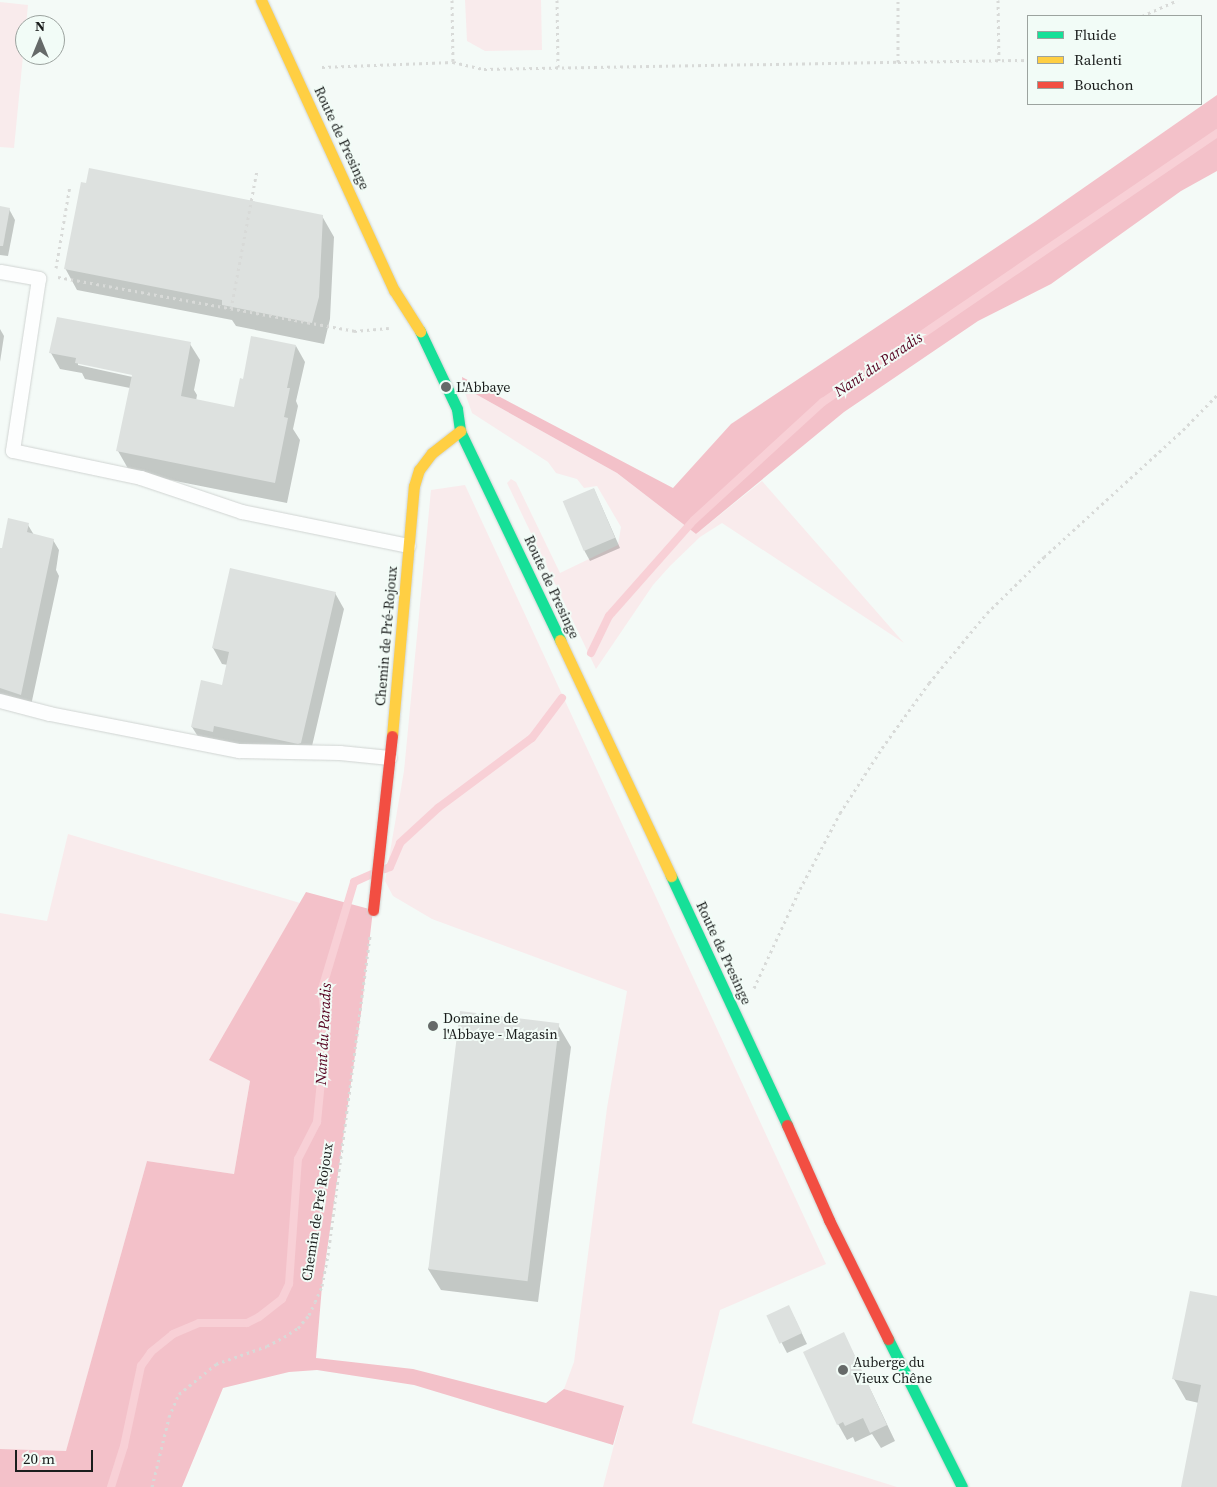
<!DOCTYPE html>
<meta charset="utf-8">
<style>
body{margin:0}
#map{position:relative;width:1217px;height:1487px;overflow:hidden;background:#f4faf7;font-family:"Source Serif 4",serif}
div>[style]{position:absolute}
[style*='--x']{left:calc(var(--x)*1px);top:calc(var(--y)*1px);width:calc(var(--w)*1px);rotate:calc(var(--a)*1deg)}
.green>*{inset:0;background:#f9ebec}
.forest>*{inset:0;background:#f3c1c9}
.shadow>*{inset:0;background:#0003}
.stream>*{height:8px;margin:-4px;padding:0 4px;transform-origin:4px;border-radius:4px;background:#f8d0d6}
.building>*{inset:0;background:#dde1df;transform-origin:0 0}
.path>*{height:3px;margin-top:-1.5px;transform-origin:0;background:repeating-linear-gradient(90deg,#d8dad8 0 2.5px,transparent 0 6.5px)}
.roads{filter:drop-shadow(0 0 1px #d0d4d2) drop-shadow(0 0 1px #d0d4d2)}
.lane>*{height:14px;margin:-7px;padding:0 7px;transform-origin:7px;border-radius:7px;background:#fdfefe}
.fast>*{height:11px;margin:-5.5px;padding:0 5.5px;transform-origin:5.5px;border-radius:5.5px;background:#16e098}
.slow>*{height:11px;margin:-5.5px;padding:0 5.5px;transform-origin:5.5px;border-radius:5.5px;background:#ffcf43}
.jam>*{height:11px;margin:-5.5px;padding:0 5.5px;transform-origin:5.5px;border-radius:5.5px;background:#f24e42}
.dots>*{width:14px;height:14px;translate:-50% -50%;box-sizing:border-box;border:2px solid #f2fcf7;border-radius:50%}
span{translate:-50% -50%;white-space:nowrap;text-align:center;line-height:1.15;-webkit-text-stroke:4px #f2fcf7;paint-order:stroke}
.street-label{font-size:14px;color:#1a1d1c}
.poi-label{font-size:14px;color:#1a1d1c}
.left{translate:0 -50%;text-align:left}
.water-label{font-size:15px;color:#55001f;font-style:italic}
.legend{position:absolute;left:1027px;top:15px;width:175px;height:90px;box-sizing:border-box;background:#f2fcf7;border:1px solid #9ca39f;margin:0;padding:6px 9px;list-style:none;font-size:15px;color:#1a1d1c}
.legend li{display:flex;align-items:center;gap:10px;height:25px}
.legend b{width:25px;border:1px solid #9ca39f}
.north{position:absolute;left:15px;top:15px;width:50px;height:50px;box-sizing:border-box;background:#f2fcf7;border:1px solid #9ca39f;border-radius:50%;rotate:0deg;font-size:14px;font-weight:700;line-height:20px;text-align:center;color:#1a1d1c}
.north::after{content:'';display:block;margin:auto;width:18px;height:22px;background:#666a69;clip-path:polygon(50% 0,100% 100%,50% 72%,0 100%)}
.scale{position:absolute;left:15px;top:1450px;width:78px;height:22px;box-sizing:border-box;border:2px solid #1a1d1c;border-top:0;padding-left:6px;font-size:15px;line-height:18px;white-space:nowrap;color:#1a1d1c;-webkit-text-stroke:4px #f2fcf7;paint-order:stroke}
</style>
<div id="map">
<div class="green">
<i style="clip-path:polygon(465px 0,541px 0,542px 50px,485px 51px,467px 41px)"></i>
<i style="clip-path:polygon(0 2px,28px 5px,14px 148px,0 147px)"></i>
<i style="clip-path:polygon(463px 387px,617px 473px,696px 534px,762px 481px,904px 643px,722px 523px,700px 537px,670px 566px,653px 585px,596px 669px,507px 483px,511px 479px,516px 482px,560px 573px,618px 545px,621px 527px,597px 486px,584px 488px,577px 479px,556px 473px,548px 462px,472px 413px)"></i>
<i style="clip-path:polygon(465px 485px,826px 1264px,720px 1310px,692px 1423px,897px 1487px,603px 1487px,624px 1407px,564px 1389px,574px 1362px,607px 1108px,627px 991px,432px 919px,393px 896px,385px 881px,404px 771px,431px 490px)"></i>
<i style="clip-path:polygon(68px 834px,300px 903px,210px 1060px,250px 1081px,234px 1174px,147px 1161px,66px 1452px,0 1449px,0 913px,47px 921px)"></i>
</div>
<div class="forest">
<i style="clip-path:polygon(1217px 95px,1217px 171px,1181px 191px,1051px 284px,978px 321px,844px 412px,696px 534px,617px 473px,463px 387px,462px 377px,673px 488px,731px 424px,1036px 221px)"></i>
<i style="clip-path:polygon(306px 892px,373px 910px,361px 1013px,322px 1286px,316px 1358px,413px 1369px,546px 1403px,564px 1389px,624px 1406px,613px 1445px,414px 1385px,317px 1370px,289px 1372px,223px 1388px,182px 1487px,0 1487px,0 1449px,66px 1451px,147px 1161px,234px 1174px,250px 1081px,209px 1060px)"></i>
</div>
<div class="shadow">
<i style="clip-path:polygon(0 208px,9px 209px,15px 220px,8px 256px,0 255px)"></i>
<i style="clip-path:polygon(322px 216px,334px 237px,330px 319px,324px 344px,236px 326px,232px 320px,77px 290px,65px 268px)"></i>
<i style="clip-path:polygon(0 329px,4px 336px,0 362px)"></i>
<i style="clip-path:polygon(evenodd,190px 344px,200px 360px,194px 390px,197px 395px,196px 401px,237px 409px,244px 381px,296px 346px,305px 362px,296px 401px,298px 406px,293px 429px,300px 440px,287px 503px,130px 472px,118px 451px,130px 388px,85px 379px,82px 373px,60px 369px,51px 353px,190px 344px,78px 362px,138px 375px,137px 378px,78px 365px,78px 362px)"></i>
<i style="clip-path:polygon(594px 489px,620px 548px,590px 561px,584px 550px)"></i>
<i style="clip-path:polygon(28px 525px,34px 535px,53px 540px,59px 550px,56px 570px,59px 576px,30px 710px,0 701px,0 549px,4px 550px)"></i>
<i style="clip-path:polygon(335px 593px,344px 609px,309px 759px,223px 742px,202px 743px,192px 727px,223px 686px,228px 665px,222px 664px,213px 648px)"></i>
<i style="clip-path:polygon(558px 1025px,571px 1047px,538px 1302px,441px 1290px,428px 1269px)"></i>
<i style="clip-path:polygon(1217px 1297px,1217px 1487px,1182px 1487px,1199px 1403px,1186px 1400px,1174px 1379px)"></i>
<i style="clip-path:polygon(768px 1316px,794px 1317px,807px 1344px,787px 1353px)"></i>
<i style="clip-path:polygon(844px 1334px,895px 1441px,881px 1448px,872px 1434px,855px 1442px,853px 1437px,847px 1440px,838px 1424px)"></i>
</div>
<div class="stream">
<i style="--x:591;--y:653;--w:41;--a:-64.1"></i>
<i style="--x:609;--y:616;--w:128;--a:-48.5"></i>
<i style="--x:694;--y:520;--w:175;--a:-42.5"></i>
<i style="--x:823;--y:402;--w:477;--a:-34.3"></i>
<i style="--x:385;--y:869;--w:5;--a:-22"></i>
<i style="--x:390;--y:867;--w:26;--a:-67"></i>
<i style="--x:400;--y:843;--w:52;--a:-42.6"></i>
<i style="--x:438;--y:808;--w:117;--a:-36.7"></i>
<i style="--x:532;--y:738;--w:50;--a:-53.1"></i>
<i style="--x:111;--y:1487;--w:43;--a:-72.4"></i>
<i style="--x:124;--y:1446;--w:82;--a:-78"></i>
<i style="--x:141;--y:1366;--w:17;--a:-54"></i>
<i style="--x:151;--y:1352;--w:28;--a:-39"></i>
<i style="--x:173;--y:1334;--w:28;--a:-23"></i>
<i style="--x:199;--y:1323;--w:48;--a:0"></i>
<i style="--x:247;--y:1323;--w:13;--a:-27"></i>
<i style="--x:259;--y:1317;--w:29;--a:-38"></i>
<i style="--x:282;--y:1299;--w:17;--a:-65"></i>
<i style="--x:289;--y:1284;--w:125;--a:-85.9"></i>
<i style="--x:298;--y:1159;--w:42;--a:-62.8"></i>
<i style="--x:317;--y:1122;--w:91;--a:-84.4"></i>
<i style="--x:326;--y:1031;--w:42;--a:-95.4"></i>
<i style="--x:322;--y:989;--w:112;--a:-73.3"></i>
<i style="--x:354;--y:882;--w:20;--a:-24"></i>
</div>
<div class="building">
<i style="clip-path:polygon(89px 168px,323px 215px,319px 297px,312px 323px,222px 305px,222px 300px,64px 269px,81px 182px,86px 183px)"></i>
<i style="clip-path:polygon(0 206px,10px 208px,3px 246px,0 246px)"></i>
<i style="clip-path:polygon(57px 317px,191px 342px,181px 396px,234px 407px,240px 378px,243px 379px,251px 336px,296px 345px,287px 388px,290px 388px,284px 417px,288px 418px,275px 483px,116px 451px,132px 375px,75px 363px,76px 358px,49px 353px)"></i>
<i style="left:594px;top:488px;width:54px;height:34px;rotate:67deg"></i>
<i style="clip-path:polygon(8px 518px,29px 523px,27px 532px,54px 539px,21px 695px,0 688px,0 548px,2px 548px)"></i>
<i style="clip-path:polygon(230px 568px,336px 592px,301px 743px,298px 744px,214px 726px,213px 732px,191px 727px,201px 680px,222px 685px,229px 652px,212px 648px)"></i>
<i style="left:460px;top:1011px;width:100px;height:260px;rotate:7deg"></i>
<i style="clip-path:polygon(1190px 1291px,1217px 1296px,1217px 1487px,1181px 1487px,1201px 1385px,1172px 1379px)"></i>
<i style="left:789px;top:1305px;width:31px;height:25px;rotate:65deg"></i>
<i style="clip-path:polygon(844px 1332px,887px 1425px,870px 1433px,863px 1418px,845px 1426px,843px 1422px,837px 1425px,803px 1352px)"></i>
</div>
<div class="path">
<i style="--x:452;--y:0;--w:62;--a:89.1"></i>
<i style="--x:557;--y:0;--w:67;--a:89.1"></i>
<i style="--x:998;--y:0;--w:61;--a:89.1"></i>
<i style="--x:1142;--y:16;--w:39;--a:-24"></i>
<i style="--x:898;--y:62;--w:130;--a:-0.9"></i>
<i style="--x:322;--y:67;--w:131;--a:-2.2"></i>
<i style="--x:453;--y:62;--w:32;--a:13"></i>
<i style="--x:484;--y:69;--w:414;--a:-1"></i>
<i style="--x:898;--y:62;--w:62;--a:-90"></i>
<i style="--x:56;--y:268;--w:84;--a:-80.4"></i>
<i style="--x:58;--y:277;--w:301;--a:10.3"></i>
<i style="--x:354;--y:331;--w:35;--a:-5"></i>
<i style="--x:231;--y:309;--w:141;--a:-79.4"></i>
<i style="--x:754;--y:988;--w:109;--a:-65.1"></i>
<i style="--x:800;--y:889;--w:86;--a:-62.2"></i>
<i style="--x:840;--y:813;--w:77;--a:-57.1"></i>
<i style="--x:882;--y:748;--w:80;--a:-54.1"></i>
<i style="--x:929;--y:683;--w:91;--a:-50.4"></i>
<i style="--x:987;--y:613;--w:80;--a:-44.5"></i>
<i style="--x:1044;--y:557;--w:188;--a:-42.4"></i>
<i style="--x:1183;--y:430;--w:49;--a:-45.8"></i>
<i style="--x:152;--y:1487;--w:72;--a:-76.3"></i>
<i style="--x:169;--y:1417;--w:25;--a:-67"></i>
<i style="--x:179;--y:1394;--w:48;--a:-39"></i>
<i style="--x:216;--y:1364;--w:54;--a:-19.4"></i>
<i style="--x:267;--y:1346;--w:19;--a:-28"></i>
<i style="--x:284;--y:1337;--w:17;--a:-33"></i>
<i style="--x:298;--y:1328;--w:17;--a:-50"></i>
<i style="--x:309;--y:1315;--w:14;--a:-65"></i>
<i style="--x:315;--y:1302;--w:17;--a:-66"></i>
<i style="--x:322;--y:1286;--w:32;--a:-79"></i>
<i style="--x:328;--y:1255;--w:322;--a:-82.5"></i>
</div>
<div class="roads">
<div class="lane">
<i style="--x:1;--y:272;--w:39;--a:10"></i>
<i style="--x:39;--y:279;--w:174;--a:98.6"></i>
<i style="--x:13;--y:451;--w:131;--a:11.9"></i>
<i style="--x:141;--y:478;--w:107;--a:18.6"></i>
<i style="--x:242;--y:512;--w:170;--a:11.5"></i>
<i style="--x:0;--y:701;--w:52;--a:14.6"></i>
<i style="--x:50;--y:714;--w:193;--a:11.1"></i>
<i style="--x:239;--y:751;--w:101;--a:1.1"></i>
<i style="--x:340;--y:753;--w:50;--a:5.7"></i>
</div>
<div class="fast">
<i style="--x:420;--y:331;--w:86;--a:64.6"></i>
<i style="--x:457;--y:409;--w:22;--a:82"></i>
<i style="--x:460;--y:431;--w:232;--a:64.4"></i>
<i style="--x:671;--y:876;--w:275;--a:65"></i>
<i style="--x:888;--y:1339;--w:165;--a:63.4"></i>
</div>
<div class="slow">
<i style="--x:261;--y:0;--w:319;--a:65.4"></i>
<i style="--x:394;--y:290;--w:49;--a:57.6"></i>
<i style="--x:560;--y:640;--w:261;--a:64.8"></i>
<i style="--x:392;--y:736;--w:251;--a:-85"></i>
<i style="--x:414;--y:486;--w:17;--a:-73"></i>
<i style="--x:419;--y:470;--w:21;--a:-53"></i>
<i style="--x:432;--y:453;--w:36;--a:-38"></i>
</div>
<div class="jam">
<i style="--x:373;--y:910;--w:175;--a:-83.8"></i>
<i style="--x:787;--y:1125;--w:104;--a:66.1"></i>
<i style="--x:829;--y:1220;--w:133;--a:63.6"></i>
</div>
</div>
<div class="dots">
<i style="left:446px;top:387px;background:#666a69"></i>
<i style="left:433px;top:1026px;background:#666a69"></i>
<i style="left:843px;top:1370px;background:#666a69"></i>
</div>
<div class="street-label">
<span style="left:342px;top:138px;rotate:65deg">Route de Presinge</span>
<span style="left:552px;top:587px;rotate:65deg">Route de Presinge</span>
<span style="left:386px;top:636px;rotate:-85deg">Chemin de Pré-Rojoux</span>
<span style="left:724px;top:953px;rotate:65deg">Route de Presinge</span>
<span style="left:317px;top:1212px;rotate:-81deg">Chemin de Pré Rojoux</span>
</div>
<div class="poi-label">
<span class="left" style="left:456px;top:387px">L'Abbaye</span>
<span class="left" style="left:443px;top:1026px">Domaine de<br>l'Abbaye - Magasin</span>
<span class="left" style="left:853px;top:1370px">Auberge du<br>Vieux Chêne</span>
</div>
<div class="water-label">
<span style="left:878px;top:364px;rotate:-34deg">Nant du Paradis</span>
<span style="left:323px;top:1034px;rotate:-87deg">Nant du Paradis</span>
</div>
<ul class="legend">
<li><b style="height:6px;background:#16e098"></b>Fluide</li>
<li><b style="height:6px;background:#ffcf43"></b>Ralenti</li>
<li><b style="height:6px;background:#f24e42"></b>Bouchon</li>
</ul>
<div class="north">N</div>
<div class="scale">20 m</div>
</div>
